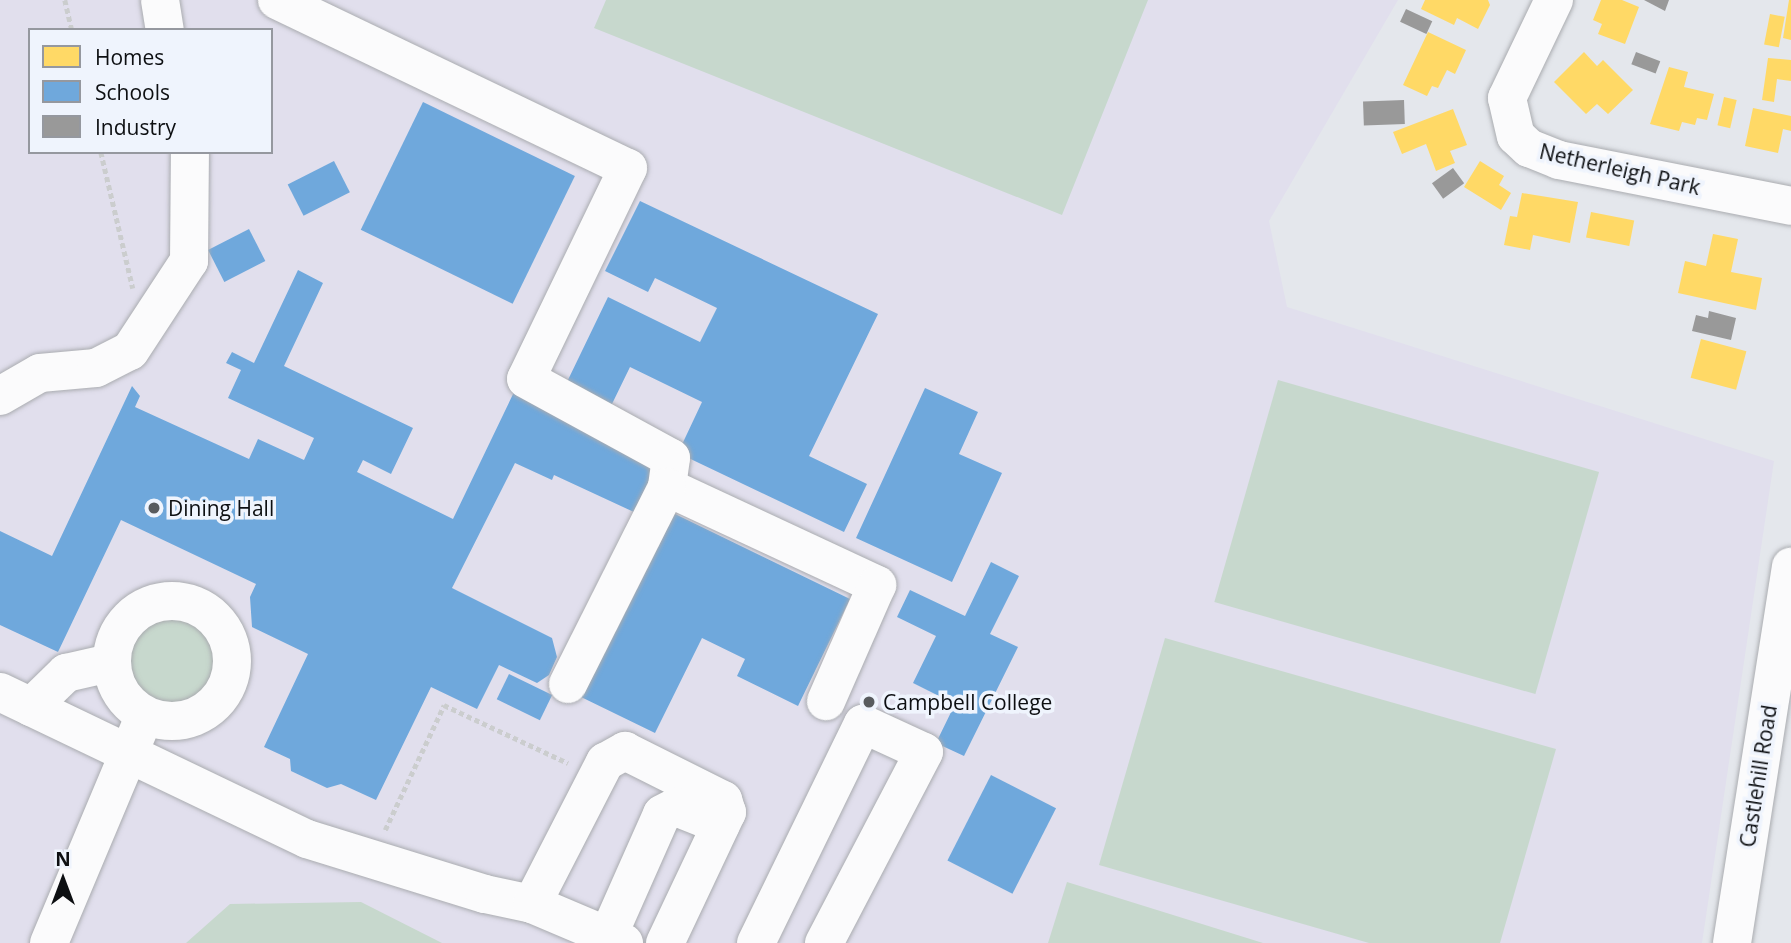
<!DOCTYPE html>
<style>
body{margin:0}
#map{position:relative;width:1791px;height:943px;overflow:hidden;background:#e4e7ec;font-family:"Open Sans",sans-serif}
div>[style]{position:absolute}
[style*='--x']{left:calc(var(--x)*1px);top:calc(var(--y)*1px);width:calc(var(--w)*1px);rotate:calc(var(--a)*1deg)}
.education>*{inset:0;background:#e1dfed}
.green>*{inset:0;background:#c7d8cd;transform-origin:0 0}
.round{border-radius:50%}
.homes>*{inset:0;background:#ffd966;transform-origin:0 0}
.schools>*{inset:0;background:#6fa8dc;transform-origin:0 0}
.industry>*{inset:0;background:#999;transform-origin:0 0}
.path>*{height:4.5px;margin-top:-2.25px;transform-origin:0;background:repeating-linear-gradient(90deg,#cbcdce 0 5px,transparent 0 8.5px)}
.roads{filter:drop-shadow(0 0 2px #aaacb0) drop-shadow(0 0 2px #aaacb0)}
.minor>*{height:38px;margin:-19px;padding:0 19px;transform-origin:19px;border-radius:19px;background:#fbfbfc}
.minor>.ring{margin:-19px;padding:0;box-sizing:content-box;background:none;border:38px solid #fbfbfc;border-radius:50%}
.dots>*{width:19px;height:19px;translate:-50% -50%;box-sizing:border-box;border:4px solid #eff4fd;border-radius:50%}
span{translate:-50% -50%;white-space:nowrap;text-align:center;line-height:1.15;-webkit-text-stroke:7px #eff4fd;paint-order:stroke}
.street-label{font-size:21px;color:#0d0f12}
.poi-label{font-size:21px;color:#0d0f12}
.left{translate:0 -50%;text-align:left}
.legend{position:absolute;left:28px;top:28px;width:245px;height:126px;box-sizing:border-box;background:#eff4fd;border:2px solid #95989f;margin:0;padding:9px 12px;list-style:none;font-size:21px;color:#0d0f12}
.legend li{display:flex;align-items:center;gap:14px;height:35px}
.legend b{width:35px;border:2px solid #95989f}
.north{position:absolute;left:28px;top:845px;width:70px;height:70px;-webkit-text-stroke:5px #eff4fd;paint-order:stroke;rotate:0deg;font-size:19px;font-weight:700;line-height:28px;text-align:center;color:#0d0f12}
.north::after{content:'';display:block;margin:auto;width:24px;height:32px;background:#0d0f12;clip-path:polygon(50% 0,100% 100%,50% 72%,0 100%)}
</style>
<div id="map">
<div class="education">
<i style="clip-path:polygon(evenodd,0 0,1398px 0,1269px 221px,1287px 307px,1774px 461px,1702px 943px,0 943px,0 0,30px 30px,271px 30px,271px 152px,30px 152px,30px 30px)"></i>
</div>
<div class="green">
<i style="clip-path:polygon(606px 0,1148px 0,1062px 215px,594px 28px)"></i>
<i style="left:1278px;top:380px;width:334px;height:231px;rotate:16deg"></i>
<i class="round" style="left:129px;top:614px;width:90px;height:90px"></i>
<i style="clip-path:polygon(1165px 638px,1556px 749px,1500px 943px,1369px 943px,1099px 865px)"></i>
<i style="clip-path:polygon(1067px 882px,1263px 943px,1048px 943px)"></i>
<i style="clip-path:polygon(361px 902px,442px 943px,186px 943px,230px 904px)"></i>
</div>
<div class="homes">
<i style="clip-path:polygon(1425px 0,1488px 0,1490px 5px,1478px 29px,1457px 18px,1454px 25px,1421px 9px)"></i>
<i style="clip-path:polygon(1601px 0,1622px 0,1639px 7px,1625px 44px,1598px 34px,1602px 24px,1593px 20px)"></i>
<i style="clip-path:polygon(1789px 0,1791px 0,1791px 40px,1783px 38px)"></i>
<i style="left:1770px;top:14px;width:15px;height:31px;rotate:11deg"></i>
<i style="clip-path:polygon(1428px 32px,1466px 50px,1455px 74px,1447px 70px,1438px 88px,1432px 86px,1427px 96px,1403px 85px)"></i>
<i style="clip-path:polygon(1584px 52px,1597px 66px,1603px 60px,1633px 90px,1608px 114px,1597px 104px,1586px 114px,1554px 82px)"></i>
<i style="clip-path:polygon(1768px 58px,1791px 60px,1791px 81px,1777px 79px,1774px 102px,1762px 100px)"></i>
<i style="clip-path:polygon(1669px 67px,1688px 72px,1684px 87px,1714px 94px,1707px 120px,1697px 118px,1695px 125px,1682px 122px,1679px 131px,1650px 124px)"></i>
<i style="left:1724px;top:97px;width:13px;height:29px;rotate:13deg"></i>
<i style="clip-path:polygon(1753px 108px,1791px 116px,1791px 131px,1783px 129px,1778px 153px,1745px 146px)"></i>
<i style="clip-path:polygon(1453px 109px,1467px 145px,1450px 151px,1455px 163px,1436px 171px,1426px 144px,1402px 154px,1393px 132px)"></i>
<i style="clip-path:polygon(1480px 161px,1504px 176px,1499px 185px,1511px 193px,1501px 210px,1464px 187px)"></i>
<i style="clip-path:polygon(1522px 193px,1578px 202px,1570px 243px,1533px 235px,1530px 250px,1504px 245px,1510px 216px,1517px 217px)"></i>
<i style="left:1591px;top:212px;width:44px;height:26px;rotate:11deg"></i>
<i style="clip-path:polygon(1713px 234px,1738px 239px,1731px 272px,1762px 278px,1756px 310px,1678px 293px,1685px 261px,1706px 266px)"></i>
<i style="left:1701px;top:339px;width:47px;height:40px;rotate:15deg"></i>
</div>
<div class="schools">
<i style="left:423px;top:102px;width:169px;height:142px;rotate:26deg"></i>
<i style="left:334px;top:161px;width:35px;height:52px;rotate:63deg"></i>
<i style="clip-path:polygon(640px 201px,878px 314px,809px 456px,867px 484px,844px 532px,678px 453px,702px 402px,630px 367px,611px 406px,566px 384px,608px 297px,700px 342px,717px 308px,655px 278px,648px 292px,605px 271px)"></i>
<i style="left:249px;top:229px;width:36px;height:46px;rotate:63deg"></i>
<i style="clip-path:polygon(298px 270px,323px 283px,284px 366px,413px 428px,391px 474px,363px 460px,357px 472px,453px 519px,515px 390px,658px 464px,636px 513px,554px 475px,552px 480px,515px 463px,452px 588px,552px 638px,557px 657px,549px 675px,537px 683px,499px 665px,477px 709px,431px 687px,376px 800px,341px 784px,327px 788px,291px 771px,290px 759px,264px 747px,308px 654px,252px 627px,250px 597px,256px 584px,121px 520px,58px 652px,0 625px,0 531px,52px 556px,132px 386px,140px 396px,135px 407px,249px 459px,258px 439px,304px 460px,314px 438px,228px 398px,241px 370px,226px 363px,232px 352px,254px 363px)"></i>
<i style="clip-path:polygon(925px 388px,978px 412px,959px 454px,1002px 473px,952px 582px,856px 538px)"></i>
<i style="clip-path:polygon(671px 512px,850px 599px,798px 706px,737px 676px,745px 659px,702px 638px,655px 733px,581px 697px)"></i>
<i style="clip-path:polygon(991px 562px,1019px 576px,990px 634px,1018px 647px,964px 756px,936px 743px,955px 704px,913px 683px,936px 636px,897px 617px,910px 590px,965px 616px)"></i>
<i style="left:509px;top:674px;width:48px;height:28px;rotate:26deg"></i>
<i style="left:991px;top:775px;width:73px;height:96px;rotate:27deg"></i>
</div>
<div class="industry">
<i style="clip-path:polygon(1644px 0,1669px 0,1665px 11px)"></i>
<i style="left:1406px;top:9px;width:29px;height:14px;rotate:25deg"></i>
<i style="left:1636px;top:52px;width:26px;height:13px;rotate:21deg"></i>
<i style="left:1404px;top:100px;width:24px;height:41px;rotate:88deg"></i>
<i style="left:1453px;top:168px;width:19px;height:26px;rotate:54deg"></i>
<i style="clip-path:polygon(1709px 311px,1736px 318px,1731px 340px,1692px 331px,1696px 315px,1708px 318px)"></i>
</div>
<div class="path">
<i style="--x:65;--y:0;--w:31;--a:77"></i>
<i style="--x:101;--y:152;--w:140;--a:76.8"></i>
<i style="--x:385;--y:830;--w:138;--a:-64.7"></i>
<i style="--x:444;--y:705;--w:137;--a:25.1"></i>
</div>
<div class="roads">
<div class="minor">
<i style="--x:160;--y:0;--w:30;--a:81"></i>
<i style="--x:277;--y:0;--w:389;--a:25.6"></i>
<i style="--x:628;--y:168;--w:234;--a:115.8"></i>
<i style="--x:526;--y:379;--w:165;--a:28.6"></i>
<i style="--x:671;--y:458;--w:29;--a:98"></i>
<i style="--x:667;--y:487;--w:232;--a:25"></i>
<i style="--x:877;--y:585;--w:127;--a:113.7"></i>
<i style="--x:1554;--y:0;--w:109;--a:115.6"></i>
<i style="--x:1507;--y:98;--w:39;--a:77"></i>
<i style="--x:1516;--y:136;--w:18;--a:43"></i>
<i style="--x:1529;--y:148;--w:32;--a:22"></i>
<i style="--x:1559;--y:160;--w:237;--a:11.2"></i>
<i style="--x:0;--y:396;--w:46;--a:-29.9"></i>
<i style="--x:40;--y:373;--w:56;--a:-5.1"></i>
<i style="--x:96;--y:368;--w:38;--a:-27"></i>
<i style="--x:130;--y:351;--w:108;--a:-56.8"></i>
<i style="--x:189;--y:261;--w:109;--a:-89.5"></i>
<i class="ring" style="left:112px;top:601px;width:82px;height:82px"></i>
<i style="--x:568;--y:684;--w:220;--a:-63.3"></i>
<i style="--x:0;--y:692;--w:340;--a:25.6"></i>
<i style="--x:307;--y:839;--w:186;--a:17.2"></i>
<i style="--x:485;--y:894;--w:48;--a:12"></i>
<i style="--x:532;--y:904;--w:100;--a:23"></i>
<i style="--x:31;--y:707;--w:49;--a:-44.2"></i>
<i style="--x:66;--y:673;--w:45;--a:-12.8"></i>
<i style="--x:532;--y:904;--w:160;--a:-62.8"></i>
<i style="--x:605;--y:762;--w:23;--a:-29"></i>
<i style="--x:625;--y:751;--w:110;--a:26.6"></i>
<i style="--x:723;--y:800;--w:13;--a:72"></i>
<i style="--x:727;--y:812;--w:145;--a:115.3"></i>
<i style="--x:608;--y:936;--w:133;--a:-66.1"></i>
<i style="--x:662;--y:814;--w:16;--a:-27"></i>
<i style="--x:676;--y:807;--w:48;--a:21.8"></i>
<i style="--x:49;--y:943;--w:232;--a:-67.2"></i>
<i style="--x:756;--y:943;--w:244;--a:-64"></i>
<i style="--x:863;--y:724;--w:67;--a:24.7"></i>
<i style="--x:924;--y:752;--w:216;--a:117.6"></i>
<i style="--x:1732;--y:943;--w:381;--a:-81.1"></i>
</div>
</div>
<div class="dots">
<i style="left:154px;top:508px;background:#585b5e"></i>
<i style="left:869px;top:702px;background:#585b5e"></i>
</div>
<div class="street-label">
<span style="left:1620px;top:169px;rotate:13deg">Netherleigh Park</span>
<span style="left:1758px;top:776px;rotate:-81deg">Castlehill Road</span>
</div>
<div class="poi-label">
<span class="left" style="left:168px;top:508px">Dining Hall</span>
<span class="left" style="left:883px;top:702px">Campbell College</span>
</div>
<ul class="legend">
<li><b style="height:19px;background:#ffd966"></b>Homes</li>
<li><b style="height:19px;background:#6fa8dc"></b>Schools</li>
<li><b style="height:19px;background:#999"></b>Industry</li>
</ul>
<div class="north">N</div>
</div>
